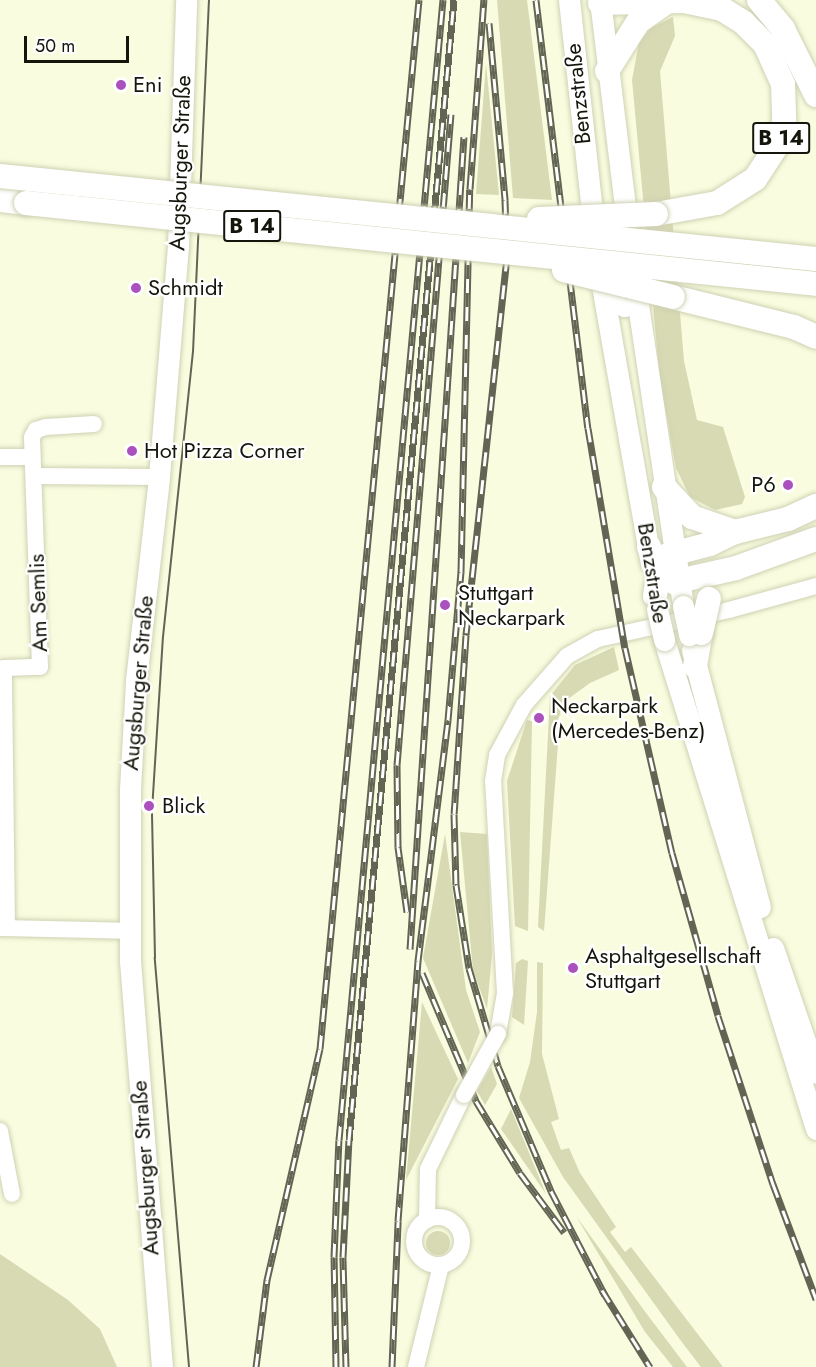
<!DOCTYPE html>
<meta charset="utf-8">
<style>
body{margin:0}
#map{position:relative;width:816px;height:1367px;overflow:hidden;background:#f9fcde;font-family:Jost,sans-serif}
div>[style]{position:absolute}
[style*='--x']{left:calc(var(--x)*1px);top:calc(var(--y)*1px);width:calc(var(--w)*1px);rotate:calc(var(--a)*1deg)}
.green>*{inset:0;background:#d7dab3}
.round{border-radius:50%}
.roads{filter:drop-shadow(0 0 2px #cfd1b4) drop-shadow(0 0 2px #cfd1b4)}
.minor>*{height:16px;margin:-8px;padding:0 8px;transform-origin:8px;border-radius:8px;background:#fff}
.minor>.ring{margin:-8px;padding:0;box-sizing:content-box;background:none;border:16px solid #fff;border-radius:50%}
.major>*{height:21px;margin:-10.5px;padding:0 10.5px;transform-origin:10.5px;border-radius:10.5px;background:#fff}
.highway>*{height:24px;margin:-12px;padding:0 12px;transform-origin:12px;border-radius:12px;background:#fff}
.tram>*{height:1.5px;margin:-0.75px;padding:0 0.75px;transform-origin:0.75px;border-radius:0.75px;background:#636554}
.rail>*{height:7px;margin-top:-3.5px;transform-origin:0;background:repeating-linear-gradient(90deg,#fff 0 14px,#636554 0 28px);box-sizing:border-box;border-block:2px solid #636554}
.bridges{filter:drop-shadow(0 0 2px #cfd1b4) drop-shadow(0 0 2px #cfd1b4)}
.minor-bridge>*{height:16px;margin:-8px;padding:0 8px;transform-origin:8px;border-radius:8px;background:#fff}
.major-bridge>*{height:21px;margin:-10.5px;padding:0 10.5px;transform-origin:10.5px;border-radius:10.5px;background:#fff}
.highway-bridge>*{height:24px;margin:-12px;padding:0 12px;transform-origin:12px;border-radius:12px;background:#fff}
.dots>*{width:16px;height:16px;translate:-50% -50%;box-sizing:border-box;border:3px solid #fff;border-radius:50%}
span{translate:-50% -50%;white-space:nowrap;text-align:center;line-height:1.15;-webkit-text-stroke:4.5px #fff;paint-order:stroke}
.shield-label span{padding:2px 4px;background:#fff;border:2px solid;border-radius:4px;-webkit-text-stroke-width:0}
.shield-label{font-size:21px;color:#15160b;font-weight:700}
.poi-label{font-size:22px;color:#15160b}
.left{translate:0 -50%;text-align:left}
.right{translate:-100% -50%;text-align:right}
.street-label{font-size:22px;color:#15160b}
.scale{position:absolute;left:24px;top:36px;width:105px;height:27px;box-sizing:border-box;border:3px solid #15160b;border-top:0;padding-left:8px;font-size:18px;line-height:21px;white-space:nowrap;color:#15160b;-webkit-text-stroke:4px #fff;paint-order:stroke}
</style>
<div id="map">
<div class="green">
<i style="clip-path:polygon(497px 0,527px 0,552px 200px,513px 198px)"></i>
<i style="clip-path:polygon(673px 17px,675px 36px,660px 71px,684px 361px,697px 420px,723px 427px,745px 497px,742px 504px,715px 510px,690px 497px,676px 468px,660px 380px,632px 80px,639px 42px,651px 28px)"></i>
<i style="clip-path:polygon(486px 64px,499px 195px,476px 194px)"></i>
<i style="clip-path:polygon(614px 647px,619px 670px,590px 683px,561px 704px,544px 931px,538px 927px,550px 696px,575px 665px)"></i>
<i style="clip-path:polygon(527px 720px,532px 721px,528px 931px,515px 926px,507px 781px)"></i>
<i style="clip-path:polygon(460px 832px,487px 834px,492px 954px,487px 1009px,473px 970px)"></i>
<i style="clip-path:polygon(445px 834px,466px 990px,480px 1032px,468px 1063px,423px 958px)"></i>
<i style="clip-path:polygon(522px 959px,528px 961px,524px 1025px,512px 1017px,516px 963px)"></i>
<i style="clip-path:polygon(537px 962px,543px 963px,542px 1054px,559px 1119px,551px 1122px,561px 1150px,569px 1148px,580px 1173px,616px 1227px,610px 1232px,625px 1252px,631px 1247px,723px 1367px,701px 1367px,681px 1341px,563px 1177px,519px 1098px,530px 1062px,537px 1012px)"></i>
<i style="clip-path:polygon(422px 1002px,458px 1079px,406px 1180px)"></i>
<i style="clip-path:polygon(491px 1067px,497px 1084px,485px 1105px,477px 1091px)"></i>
<i style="clip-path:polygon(511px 1109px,546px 1194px,501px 1129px)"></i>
<i style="clip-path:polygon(576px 1216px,646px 1313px,687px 1367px,673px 1367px,645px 1332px)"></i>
<i class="round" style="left:426px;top:1231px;width:24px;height:24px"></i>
<i style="clip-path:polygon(0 1254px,68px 1300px,100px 1329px,117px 1367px,0 1367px)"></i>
</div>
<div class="roads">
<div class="minor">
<i style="--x:602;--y:279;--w:37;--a:54"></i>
<i style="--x:624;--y:309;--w:11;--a:-10"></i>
<i style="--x:635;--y:307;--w:14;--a:-65"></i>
<i style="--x:0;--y:457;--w:32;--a:0"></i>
<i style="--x:35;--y:476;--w:124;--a:0.5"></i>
<i style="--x:7;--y:927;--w:259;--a:-90.7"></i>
<i style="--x:4;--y:668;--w:36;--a:-2"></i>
<i style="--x:40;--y:667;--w:230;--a:-92"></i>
<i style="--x:32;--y:437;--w:8;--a:-60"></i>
<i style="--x:36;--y:430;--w:10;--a:-17"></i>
<i style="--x:46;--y:427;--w:48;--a:-3.6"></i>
<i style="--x:0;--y:928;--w:129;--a:1.3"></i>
<i style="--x:498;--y:1034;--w:42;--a:-80.3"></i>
<i style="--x:505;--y:993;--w:212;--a:-93.2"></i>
<i style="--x:493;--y:781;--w:26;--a:-81"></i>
<i style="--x:497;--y:755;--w:57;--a:-61.6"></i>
<i style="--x:524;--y:705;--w:65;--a:-48.7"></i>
<i style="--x:567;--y:656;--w:35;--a:-29"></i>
<i style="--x:598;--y:639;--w:134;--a:-12.5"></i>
<i style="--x:729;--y:610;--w:90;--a:-15.4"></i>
<i style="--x:0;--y:1131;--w:64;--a:79.2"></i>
<i class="ring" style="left:414px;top:1217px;width:32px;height:32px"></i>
<i style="--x:427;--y:1220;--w:51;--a:-88.9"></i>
<i style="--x:428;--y:1169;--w:82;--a:-64.1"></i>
<i style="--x:416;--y:1367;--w:105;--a:-76.2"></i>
</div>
<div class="major">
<i style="--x:569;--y:0;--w:233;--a:83.8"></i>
<i style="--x:600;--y:0;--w:234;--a:83.1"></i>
<i style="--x:598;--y:263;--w:305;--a:80"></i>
<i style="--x:633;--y:271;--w:339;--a:81.5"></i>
<i style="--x:664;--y:640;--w:512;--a:72.73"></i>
<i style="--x:692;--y:650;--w:266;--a:75.2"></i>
<i style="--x:773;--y:948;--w:132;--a:71"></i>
<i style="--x:162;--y:1367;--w:406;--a:-94.5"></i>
<i style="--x:130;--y:962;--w:173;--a:-90"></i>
<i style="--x:130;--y:789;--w:109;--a:-86.8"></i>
<i style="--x:136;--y:680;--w:204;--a:-83.5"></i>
<i style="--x:159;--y:477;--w:231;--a:-85.3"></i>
<i style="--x:178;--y:247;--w:247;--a:-88.1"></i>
</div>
<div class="highway">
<i style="--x:759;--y:0;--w:38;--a:50"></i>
<i style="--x:783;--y:29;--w:74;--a:63.4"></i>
<i style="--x:600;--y:3;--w:84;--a:-1.4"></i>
<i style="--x:684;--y:1;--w:39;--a:12"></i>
<i style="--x:722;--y:9;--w:25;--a:32"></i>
<i style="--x:743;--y:22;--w:31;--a:45"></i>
<i style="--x:765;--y:44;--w:44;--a:65.8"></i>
<i style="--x:783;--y:84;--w:37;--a:88"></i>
<i style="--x:784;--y:121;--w:20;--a:101"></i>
<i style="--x:780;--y:141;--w:45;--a:123.3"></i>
<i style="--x:755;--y:179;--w:45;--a:147.7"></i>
<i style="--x:717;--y:203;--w:62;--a:169.8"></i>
<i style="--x:607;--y:71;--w:58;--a:-57.7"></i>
<i style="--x:638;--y:22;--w:35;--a:-35"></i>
<i style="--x:0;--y:200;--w:26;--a:7"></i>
<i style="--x:673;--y:297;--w:125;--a:13.9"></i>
<i style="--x:794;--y:327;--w:24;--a:24"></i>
<i style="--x:664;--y:487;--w:41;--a:47"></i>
<i style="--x:692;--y:517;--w:46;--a:19.2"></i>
<i style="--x:649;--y:547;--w:26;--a:67"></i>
<i style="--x:659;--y:571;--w:19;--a:36"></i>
<i style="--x:674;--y:582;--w:64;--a:-12.7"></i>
<i style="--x:736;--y:568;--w:85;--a:-19.9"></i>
<i style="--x:655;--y:596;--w:31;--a:-81"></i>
<i style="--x:660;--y:565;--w:13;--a:-51"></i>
<i style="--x:668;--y:555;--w:43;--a:-14.7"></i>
<i style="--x:710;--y:544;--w:28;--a:-26"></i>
<i style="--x:735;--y:532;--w:55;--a:-13.8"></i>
<i style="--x:788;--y:519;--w:31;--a:-25"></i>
<i style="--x:695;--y:666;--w:34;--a:-80"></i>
</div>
</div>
<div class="tram">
<i style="--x:189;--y:1367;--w:410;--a:-94.8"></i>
<i style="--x:155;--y:958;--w:147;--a:-91.2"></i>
<i style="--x:152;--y:811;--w:174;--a:-86.4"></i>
<i style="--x:163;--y:637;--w:287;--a:-84"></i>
<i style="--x:193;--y:352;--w:352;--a:-87.4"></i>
</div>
<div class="rail">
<i style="--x:536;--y:0;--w:431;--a:83.1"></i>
<i style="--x:588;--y:428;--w:223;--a:80.5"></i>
<i style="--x:625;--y:648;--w:210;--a:77.1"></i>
<i style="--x:672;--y:853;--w:169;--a:74.2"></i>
<i style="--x:718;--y:1016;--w:177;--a:71.9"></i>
<i style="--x:773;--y:1184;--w:123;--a:69.5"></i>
<i style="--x:489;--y:23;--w:178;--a:84.8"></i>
<i style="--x:505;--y:200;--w:57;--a:88"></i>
<i style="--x:507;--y:257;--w:380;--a:96.2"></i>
<i style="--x:466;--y:635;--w:179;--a:93.8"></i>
<i style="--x:454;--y:814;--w:71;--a:88.4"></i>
<i style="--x:456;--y:885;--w:84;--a:81.1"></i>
<i style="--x:469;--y:968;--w:102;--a:73.5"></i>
<i style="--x:498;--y:1066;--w:136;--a:67"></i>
<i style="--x:551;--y:1191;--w:117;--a:62.6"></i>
<i style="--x:407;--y:912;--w:66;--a:-97.9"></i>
<i style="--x:398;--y:847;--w:82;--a:-90.7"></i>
<i style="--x:397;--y:765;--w:653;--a:-85.26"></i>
<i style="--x:410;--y:949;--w:814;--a:-86.2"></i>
<i style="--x:422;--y:973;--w:139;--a:67.1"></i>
<i style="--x:476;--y:1101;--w:84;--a:58.6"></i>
<i style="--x:520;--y:1173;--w:74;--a:53.3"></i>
<i style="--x:602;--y:1290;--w:91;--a:58.1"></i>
<i style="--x:256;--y:1367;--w:88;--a:-82.8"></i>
<i style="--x:267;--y:1280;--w:237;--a:-77.1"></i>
<i style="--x:320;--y:1049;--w:1054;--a:-84.61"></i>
<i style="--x:336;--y:1367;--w:110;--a:-91"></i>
<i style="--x:334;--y:1257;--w:117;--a:-87.6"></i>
<i style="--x:339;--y:1140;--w:1145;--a:-84.79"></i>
<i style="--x:346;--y:1367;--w:110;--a:-91.6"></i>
<i style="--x:343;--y:1257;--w:117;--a:-87.1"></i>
<i style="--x:349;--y:1140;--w:1145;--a:-84.74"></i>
<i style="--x:392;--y:1367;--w:146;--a:-87.6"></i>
<i style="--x:398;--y:1221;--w:261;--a:-85.6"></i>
<i style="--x:418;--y:961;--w:243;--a:-82.9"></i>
<i style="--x:448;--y:720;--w:149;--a:-85"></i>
<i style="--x:461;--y:572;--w:383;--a:-88.7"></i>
<i style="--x:470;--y:189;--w:190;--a:-85.8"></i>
</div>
<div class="bridges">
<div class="minor-bridge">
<i style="--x:464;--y:1095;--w:70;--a:-60.9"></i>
</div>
<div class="major-bridge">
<i style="--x:683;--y:606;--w:30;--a:78"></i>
<i style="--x:657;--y:609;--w:32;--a:77"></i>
</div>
<div class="highway-bridge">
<i style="--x:0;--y:176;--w:820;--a:5.81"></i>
<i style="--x:26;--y:203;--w:794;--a:5.85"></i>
<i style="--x:539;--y:219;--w:117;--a:-2.4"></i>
<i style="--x:564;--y:270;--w:112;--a:13.9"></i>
<i style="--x:701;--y:633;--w:35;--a:-77"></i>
</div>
</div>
<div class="dots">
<i style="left:121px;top:85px;background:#ab51bd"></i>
<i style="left:136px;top:288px;background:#ab51bd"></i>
<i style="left:132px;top:451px;background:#ab51bd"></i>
<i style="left:788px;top:485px;background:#ab51bd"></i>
<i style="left:445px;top:605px;background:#ab51bd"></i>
<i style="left:539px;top:718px;background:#ab51bd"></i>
<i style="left:149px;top:806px;background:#ab51bd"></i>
<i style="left:573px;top:968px;background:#ab51bd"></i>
</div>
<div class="shield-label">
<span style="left:781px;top:138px">B 14</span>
<span style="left:252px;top:226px">B 14</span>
</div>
<div class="poi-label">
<span class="left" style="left:133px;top:85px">Eni</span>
<span class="left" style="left:148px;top:288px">Schmidt</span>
<span class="left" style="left:144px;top:451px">Hot Pizza Corner</span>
<span class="right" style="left:776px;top:485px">P6</span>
<span class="left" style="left:458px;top:605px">Stuttgart<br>Neckarpark</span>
<span class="left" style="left:551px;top:718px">Neckarpark<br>(Mercedes-Benz)</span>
<span class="left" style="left:162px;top:806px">Blick</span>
<span class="left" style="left:585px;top:968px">Asphaltgesellschaft<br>Stuttgart</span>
</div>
<div class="street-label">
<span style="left:578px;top:94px;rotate:-96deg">Benzstraße</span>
<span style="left:180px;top:163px;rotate:-88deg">Augsburger Straße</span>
<span style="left:653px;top:573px;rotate:81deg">Benzstraße</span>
<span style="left:38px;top:603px;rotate:-92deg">Am Semlis</span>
<span style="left:138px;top:683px;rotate:-85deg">Augsburger Straße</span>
<span style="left:145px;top:1168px;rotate:-94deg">Augsburger Straße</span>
</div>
<div class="scale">50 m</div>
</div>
